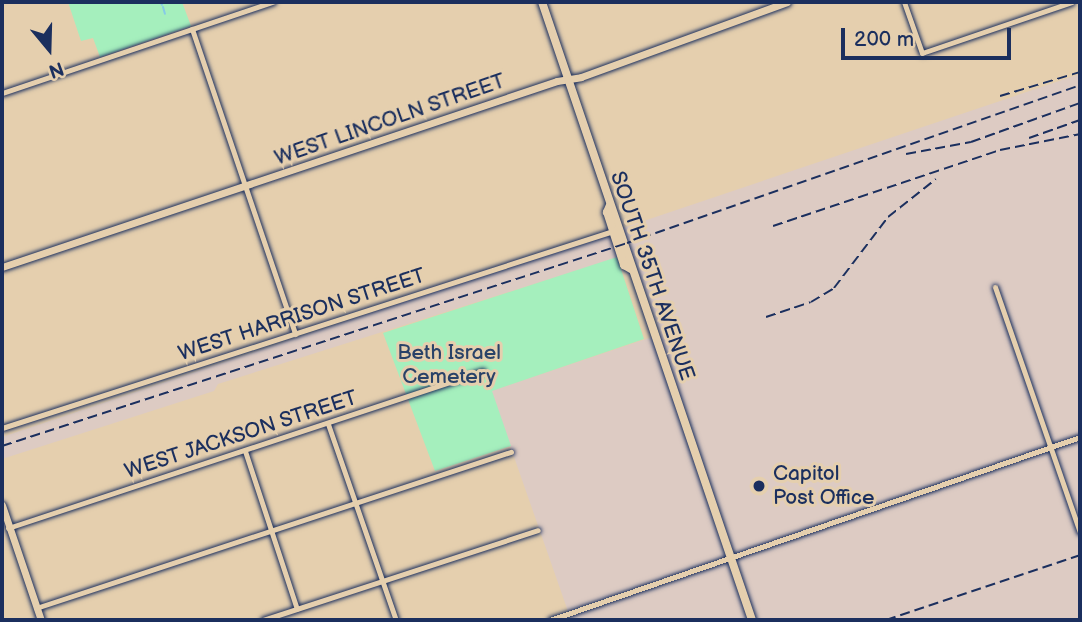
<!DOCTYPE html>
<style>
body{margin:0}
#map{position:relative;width:1082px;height:622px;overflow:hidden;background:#e5cfae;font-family:"Balsamiq Sans",sans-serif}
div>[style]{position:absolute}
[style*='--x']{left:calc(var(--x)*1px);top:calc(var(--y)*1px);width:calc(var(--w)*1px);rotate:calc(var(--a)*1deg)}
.built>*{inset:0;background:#ddcbc3}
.green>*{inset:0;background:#a5efbd}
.stream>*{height:2px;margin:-1px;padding:0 1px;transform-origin:1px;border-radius:1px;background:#86cae7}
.roads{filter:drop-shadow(0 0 2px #1b2f5e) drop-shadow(0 0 2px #1b2f5e)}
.minor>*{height:5px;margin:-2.5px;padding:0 2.5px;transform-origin:2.5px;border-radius:2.5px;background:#e5cfae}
.tertiary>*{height:7px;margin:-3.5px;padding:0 3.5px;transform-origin:3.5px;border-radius:3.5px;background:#e5cfae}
.secondary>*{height:8px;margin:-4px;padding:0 4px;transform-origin:4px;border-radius:4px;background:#e5cfae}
.rail>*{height:2px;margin-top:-1px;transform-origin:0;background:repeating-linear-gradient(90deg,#1b2f5e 0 10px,transparent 0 15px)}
.dots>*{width:19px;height:19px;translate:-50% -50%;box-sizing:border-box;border:4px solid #e5cfae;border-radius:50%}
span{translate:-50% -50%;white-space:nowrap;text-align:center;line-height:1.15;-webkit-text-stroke:6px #e5cfae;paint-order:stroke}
.street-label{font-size:21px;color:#1b2f5e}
.park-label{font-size:21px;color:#294268}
.poi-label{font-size:21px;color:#1b2f5e}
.left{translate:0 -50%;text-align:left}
.frame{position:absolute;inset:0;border:4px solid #1b2f5e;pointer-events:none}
.north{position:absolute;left:14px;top:14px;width:70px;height:70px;-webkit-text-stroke:5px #e5cfae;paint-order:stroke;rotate:161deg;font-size:19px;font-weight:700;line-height:28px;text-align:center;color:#1b2f5e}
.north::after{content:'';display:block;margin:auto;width:24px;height:32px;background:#1b2f5e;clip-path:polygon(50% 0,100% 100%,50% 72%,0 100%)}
.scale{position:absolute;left:841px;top:28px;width:170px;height:32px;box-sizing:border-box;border:4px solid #1b2f5e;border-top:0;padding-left:9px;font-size:21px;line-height:24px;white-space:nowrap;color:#1b2f5e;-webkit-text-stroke:5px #e5cfae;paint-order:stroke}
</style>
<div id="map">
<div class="built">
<i style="clip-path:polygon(1080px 74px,1080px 620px,571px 620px,491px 391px,661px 334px,632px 253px,218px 384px,214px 391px,2px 459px,2px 437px)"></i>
</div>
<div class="green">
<i style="clip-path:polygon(68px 2px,182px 2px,191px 26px,100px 57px,93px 38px,81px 41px)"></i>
<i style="clip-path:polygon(617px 257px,644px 339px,492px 391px,511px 446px,435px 471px,383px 333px)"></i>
</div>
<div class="stream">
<i style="--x:161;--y:3;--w:2;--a:63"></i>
<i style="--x:163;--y:7;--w:7;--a:74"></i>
</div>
<div class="roads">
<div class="minor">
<i style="--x:904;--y:2;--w:54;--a:70.6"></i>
<i style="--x:922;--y:53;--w:158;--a:-18.8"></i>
<i style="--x:192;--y:29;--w:322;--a:71.3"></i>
<i style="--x:2;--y:93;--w:286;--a:-18.6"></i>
<i style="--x:995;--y:287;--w:259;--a:70.9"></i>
<i style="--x:328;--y:424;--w:207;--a:70.9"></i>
<i style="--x:2;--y:428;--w:642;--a:-17.87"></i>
<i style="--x:245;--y:451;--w:166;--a:71.8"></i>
<i style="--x:8;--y:528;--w:500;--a:-18.29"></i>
<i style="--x:36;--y:608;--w:500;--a:-18.2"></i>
<i style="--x:263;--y:620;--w:289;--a:-18.1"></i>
<i style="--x:550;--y:620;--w:561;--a:-19.05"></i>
</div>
<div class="tertiary">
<i style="--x:2;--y:267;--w:585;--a:-18.53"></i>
<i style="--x:557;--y:81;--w:24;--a:-9"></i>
<i style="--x:581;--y:77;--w:219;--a:-20"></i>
<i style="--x:2;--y:505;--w:121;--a:71.3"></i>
</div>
<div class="secondary">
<i style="--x:542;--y:2;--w:653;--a:71.23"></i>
<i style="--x:610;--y:205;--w:8;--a:113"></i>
<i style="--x:607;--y:212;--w:20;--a:72"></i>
<i style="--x:613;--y:231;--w:36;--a:72"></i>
<i style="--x:624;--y:265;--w:8;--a:30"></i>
</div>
</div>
<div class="rail">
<i style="--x:1000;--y:96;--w:84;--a:-16.7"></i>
<i style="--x:1029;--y:138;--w:54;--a:-19.4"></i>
<i style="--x:906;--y:154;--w:66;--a:-10.5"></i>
<i style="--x:971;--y:142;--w:116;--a:-19.7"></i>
<i style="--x:773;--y:226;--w:239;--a:-18.5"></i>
<i style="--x:1000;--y:150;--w:82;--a:-11.3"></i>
<i style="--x:766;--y:317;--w:47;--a:-18.4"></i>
<i style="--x:811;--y:302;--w:27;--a:-31"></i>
<i style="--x:834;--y:288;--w:89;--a:-52.7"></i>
<i style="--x:888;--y:217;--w:61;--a:-38.4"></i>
<i style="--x:2;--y:446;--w:657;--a:-17.99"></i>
<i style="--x:627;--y:243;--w:480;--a:-19.2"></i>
<i style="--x:886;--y:620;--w:205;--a:-18.5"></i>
</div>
<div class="dots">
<i style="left:759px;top:486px;background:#1b2f5e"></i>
</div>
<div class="street-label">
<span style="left:390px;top:120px;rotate:-19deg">WEST LINCOLN STREET</span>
<span style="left:652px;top:276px;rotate:71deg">SOUTH 35TH AVENUE</span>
<span style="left:302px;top:315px;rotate:-18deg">WEST HARRISON STREET</span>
<span style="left:241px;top:435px;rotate:-18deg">WEST JACKSON STREET</span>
</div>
<div class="park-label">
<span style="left:449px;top:365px">Beth Israel<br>Cemetery</span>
</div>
<div class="poi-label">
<span class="left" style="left:773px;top:486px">Capitol<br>Post Office</span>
</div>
<div class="frame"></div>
<div class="north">N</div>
<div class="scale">200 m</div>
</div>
